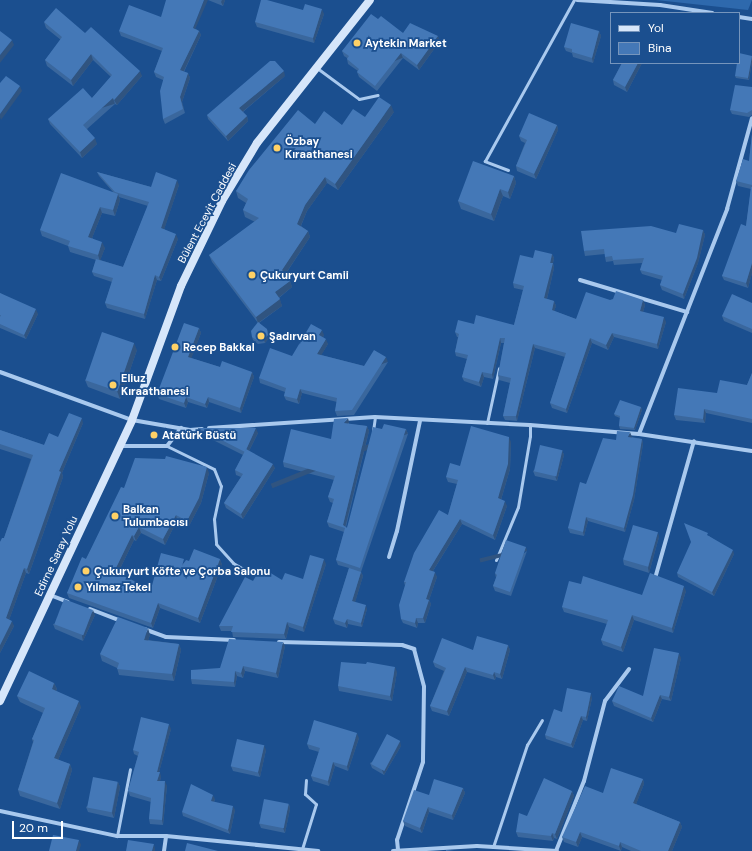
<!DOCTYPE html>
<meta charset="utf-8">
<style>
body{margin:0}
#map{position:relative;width:752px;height:851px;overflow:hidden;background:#1b4f8f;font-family:"DM Sans",sans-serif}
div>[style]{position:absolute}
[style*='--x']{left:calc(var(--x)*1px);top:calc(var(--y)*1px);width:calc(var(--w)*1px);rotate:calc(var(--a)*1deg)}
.green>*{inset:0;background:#2e69ad}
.service>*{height:3px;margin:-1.5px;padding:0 1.5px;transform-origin:1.5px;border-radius:1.5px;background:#a9c9ee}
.minor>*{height:4px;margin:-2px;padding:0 2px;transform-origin:2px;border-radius:2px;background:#a9c9ee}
.secondary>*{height:8px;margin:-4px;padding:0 4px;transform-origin:4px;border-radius:4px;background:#d6e6fa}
.wall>*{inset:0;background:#3a679d}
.shaded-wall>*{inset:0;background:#305480;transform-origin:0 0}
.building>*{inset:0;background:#4478b7;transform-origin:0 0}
.dots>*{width:11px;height:11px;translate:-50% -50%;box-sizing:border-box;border:2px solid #1b4f8f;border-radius:50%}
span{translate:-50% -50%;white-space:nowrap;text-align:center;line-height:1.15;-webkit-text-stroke:3.5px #1b4f8f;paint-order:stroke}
.poi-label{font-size:11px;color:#fff;font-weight:700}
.left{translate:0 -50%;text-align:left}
.street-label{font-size:11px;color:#fff}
.legend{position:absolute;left:610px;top:12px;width:130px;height:52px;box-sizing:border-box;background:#1b4f8f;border:1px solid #7695bc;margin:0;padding:5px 7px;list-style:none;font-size:12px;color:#fff}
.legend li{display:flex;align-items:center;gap:8px;height:20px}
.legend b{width:20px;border:1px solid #7695bc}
.scale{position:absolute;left:12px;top:821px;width:51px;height:18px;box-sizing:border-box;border:2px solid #fff;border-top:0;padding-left:5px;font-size:12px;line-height:14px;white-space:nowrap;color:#fff;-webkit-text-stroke:3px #1b4f8f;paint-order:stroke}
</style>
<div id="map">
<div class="green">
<i style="clip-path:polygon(656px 0,752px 0,748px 10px)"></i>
</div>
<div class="service">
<i style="--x:317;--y:68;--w:52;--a:36.4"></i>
<i style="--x:359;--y:99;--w:19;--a:-12"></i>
<i style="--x:508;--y:170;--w:25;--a:-159"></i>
<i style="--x:485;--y:161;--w:184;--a:-61.1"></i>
<i style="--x:487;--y:423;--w:56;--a:-77.7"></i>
<i style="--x:373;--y:431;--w:14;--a:-82"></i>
<i style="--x:167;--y:446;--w:52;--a:26.1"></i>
<i style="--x:214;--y:469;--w:18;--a:68"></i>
<i style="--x:221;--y:486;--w:34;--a:102"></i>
<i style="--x:214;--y:519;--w:25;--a:85"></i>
<i style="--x:216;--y:544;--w:25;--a:48"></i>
<i style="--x:233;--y:563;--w:22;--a:30"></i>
<i style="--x:496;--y:560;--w:57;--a:-67.5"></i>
<i style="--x:518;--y:507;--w:72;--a:-80.4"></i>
<i style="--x:530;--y:436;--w:11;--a:-90"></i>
<i style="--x:117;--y:836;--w:68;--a:-79"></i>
<i style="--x:493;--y:847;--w:108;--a:-71.6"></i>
<i style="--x:527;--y:745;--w:29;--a:-59"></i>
<i style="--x:302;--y:849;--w:47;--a:-72.7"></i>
<i style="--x:316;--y:804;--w:15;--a:-138"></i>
<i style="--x:305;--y:794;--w:14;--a:-86"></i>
</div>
<div class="minor">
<i style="--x:577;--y:0;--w:83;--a:3.4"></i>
<i style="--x:660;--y:5;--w:53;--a:8.7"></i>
<i style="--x:739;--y:17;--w:13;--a:9"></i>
<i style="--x:580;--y:280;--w:112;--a:16.7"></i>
<i style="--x:0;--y:372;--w:140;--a:20"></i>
<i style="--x:132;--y:420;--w:59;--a:9.8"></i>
<i style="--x:190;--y:430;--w:12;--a:-5"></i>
<i style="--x:209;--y:428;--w:166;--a:-3.8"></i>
<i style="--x:375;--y:417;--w:155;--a:3"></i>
<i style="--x:530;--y:425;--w:109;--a:4.7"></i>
<i style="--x:639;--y:434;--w:114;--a:8.6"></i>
<i style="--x:639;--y:434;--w:242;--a:-68.6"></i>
<i style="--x:727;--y:209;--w:94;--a:-74.6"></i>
<i style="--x:120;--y:446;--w:47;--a:0"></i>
<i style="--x:167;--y:446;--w:23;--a:-52"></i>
<i style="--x:389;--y:557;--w:27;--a:-73"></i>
<i style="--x:397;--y:531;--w:112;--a:-78.2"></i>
<i style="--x:656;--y:575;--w:139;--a:-74.2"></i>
<i style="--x:50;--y:595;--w:19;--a:21"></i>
<i style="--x:90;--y:609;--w:33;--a:21"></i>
<i style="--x:144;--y:629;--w:23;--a:20"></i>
<i style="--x:166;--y:637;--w:68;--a:2.5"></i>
<i style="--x:279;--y:642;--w:123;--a:1.4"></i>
<i style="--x:402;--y:645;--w:13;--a:18"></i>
<i style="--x:414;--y:649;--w:39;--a:75"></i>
<i style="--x:424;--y:687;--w:75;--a:90.8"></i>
<i style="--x:423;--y:762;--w:82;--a:108.4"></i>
<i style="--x:397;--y:840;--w:10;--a:84"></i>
<i style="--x:0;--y:811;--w:120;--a:12.1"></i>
<i style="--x:117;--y:836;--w:49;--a:0"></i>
<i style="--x:166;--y:836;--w:153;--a:5.6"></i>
<i style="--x:164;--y:851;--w:15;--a:-82"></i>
<i style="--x:393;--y:851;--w:84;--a:-3.4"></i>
<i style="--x:477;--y:846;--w:80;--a:3.6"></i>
<i style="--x:556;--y:851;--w:75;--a:-68.2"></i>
<i style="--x:584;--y:781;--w:83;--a:-75.3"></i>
<i style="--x:605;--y:701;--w:40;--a:-53"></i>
</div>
<div class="secondary">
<i style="--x:0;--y:701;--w:310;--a:-64.8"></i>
<i style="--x:132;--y:420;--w:143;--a:-69.9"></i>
<i style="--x:181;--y:286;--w:94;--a:-64.2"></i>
<i style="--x:222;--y:201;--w:68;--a:-58.9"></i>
<i style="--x:257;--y:143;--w:182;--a:-51.7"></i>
</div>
<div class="wall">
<i style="clip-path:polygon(208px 0,225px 0,223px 6px)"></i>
<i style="clip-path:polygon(303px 10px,324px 14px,314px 43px,257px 27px,255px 22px)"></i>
<i style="clip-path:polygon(161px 17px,196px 29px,199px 31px,201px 35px,184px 72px,188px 73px,190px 78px,182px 102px,185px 113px,165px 124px,163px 119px,163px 80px,156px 77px,154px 72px,162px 51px,121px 36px,119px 31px)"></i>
<i style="clip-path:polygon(378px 19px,403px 33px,440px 41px,419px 70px,403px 58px,377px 91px,359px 77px,357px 72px,358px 71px,348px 64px,347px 59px,347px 58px,344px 56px,342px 51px)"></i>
<i style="clip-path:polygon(44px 22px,85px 33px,142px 76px,117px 105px,115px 104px,87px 129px,97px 144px,82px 158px,50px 124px,48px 119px,92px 98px,111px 77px,93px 60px,73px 86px,47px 66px,45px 60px,61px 40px,46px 28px)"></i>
<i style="clip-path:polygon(599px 31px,601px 36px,593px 63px,573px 57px,572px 53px,566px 51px,564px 47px)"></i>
<i style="clip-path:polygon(752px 56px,752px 62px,749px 80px,736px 78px,735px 76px)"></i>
<i style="clip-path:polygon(622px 63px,642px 63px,627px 92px,614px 85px,613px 80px)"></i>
<i style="clip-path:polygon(285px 76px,243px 112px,247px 116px,248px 121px,228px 141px,208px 119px,207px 115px)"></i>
<i style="clip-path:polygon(752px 87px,752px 115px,749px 117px,732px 114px,730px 110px)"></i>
<i style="clip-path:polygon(394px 112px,338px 190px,327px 183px,307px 211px,301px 226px,308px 231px,310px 237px,285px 275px,290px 281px,292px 287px,279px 298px,282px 306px,259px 323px,268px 331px,269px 338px,265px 343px,258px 344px,253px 340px,252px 337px,258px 323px,212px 262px,209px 255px,255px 222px,245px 217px,243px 210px,246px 203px,238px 198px,236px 191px,315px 124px,342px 125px,365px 117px)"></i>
<i style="clip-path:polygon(557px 125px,558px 130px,536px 179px,517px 171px,516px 166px,525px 143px,521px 141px,519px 136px)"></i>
<i style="clip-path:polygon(752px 134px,752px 273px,748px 288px,724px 280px,722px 276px,746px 226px,751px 189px,738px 186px,736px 181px,749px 161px)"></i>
<i style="clip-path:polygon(evenodd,97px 172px,151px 187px,179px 185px,164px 229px,178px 239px,161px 281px,157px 280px,145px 319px,107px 308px,105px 303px,112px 282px,94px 276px,92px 272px,96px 260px,70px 252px,68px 246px,42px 236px,40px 230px,113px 192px,99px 176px,97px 172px,119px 197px,148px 206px,123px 267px,100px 260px,105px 248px,92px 238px,102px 213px,115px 216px,120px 200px,119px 197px)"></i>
<i style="clip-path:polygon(514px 176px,516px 183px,510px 199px,503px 196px,494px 221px,461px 209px,458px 201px)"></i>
<i style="clip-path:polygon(703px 230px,705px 235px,698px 263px,684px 299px,662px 290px,660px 285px,662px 280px,642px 274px,640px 270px,642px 263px,614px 265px,613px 261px,606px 262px,605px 257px,605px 254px,585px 256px,584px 251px,676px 233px)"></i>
<i style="clip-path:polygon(552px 254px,554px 258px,553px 263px,554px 268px,547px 299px,554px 301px,556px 306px,554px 311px,576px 319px,610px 300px,643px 300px,645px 305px,643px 312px,666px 322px,658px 349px,614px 337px,608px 350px,592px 343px,567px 413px,552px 408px,550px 403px,565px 357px,535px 348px,517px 421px,505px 420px,503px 416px,510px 383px,499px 380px,498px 375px,504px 343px,501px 343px,493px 379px,484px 377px,481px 387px,464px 381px,462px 377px,467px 359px,456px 356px,455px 352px,458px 337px,457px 337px,455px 332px,474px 324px,514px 325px,523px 290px,514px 288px,513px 283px,533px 258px)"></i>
<i style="clip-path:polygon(0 293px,38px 314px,26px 339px,0 328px)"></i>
<i style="clip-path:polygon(752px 303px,752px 333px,724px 321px,722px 316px)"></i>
<i style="clip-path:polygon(199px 328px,201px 333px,191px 358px,220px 367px,252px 372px,254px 377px,241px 413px,209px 402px,207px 408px,188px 402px,186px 408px,159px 399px,157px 394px)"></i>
<i style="clip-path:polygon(324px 335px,323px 337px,328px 344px,321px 355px,364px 366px,388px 362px,354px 415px,337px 416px,335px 411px,337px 402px,302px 393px,299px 404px,286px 400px,284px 396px,285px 392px,260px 383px,259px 378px)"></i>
<i style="clip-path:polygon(137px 350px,120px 399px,88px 387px,85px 380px)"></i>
<i style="clip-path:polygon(752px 373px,752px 423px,706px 413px,705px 423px,676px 420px,674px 415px,717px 393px,747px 385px)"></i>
<i style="clip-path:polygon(641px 407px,642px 410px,635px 430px,620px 429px,619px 426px,620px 418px,615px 416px,614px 414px)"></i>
<i style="clip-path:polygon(349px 422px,349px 424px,367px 426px,369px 431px,346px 527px,347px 528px,382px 429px,406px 429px,408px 434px,361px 572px,363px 576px,355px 602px,367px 609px,362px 627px,348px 624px,347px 628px,335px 624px,333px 619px,349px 568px,338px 565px,336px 560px,344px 532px,329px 527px,327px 522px,333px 503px,330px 502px,328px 497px,334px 480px,284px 467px,283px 462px,331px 439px)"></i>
<i style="clip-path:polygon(83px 423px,62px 473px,63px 477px,34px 560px,29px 574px,26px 573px,9px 620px,14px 626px,0 653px,0 542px,4px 538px,31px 459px,0 449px,0 430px,44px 445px)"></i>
<i style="clip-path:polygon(198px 428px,258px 433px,249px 451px,275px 468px,243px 519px,226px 508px,224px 503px,241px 477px,236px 475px,235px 470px,243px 455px,199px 433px)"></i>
<i style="clip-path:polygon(632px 437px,642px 439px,643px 444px,634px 500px,625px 532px,588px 521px,584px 536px,570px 533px,568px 528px,616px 440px)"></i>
<i style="clip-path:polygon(511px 442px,510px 469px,501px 500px,507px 506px,495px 540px,462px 524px,433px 571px,437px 577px,429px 600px,431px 604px,425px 623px,418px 623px,417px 628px,403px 623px,401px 619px,405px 586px,404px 582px,448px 515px,457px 484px,448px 482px,446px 477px,460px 466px)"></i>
<i style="clip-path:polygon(562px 450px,564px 455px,557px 481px,535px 476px,533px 471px)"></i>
<i style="clip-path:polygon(209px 473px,201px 503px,189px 526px,177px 520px,165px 545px,141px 533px,136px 541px,134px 540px,118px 573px,151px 589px,185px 562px,189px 561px,220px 559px,222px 565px,200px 623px,160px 608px,153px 628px,69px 598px,67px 593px,86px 559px,124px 488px)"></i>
<i style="clip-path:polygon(709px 536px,734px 554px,714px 596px,678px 577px,677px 573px)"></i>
<i style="clip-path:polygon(659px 537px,649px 573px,624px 565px,623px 560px)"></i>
<i style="clip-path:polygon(527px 551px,511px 596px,495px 591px,493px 586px,496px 578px,495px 573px)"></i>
<i style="clip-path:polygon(326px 564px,304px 632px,289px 627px,286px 639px,233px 637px,232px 631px,221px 631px,219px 626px,253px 581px,303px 579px)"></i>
<i style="clip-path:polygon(581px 584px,642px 595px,686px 591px,673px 633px,634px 620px,623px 652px,603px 645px,601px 640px,607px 624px,564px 612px,562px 607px)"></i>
<i style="clip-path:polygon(95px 615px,83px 641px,55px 629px,53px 624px)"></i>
<i style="clip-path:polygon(150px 635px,148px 640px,179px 644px,181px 650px,174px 681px,119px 675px,117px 668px,102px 661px,100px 654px)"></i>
<i style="clip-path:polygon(508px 645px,510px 650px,502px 679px,496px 677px,495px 680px,467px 672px,449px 716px,432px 711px,430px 706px,444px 671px,435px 667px,433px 662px,473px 650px)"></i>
<i style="clip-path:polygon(285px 646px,278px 678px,245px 671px,243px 678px,237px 676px,235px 687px,192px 684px,191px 679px)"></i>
<i style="clip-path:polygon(681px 658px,671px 701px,662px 699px,653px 722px,614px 706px,612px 701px,643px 696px)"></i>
<i style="clip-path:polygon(397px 672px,392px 701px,339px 691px,338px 686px)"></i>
<i style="clip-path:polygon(54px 683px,57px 689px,56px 691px,81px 707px,58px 760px,70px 764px,72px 770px,60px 809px,20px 796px,18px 790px,33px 742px,32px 739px,43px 713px,20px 702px,17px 696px)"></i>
<i style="clip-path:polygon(592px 698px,587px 721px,583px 720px,573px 748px,546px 739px,545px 735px,562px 712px)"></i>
<i style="clip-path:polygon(171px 729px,159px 772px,161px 777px,160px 781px,167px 786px,163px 825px,150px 824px,149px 819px,151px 802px,130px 796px,128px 791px,138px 756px,134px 754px,133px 750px)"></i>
<i style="clip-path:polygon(359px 738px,348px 771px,335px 766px,329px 786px,313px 781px,311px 776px,319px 752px,309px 749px,307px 744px)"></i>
<i style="clip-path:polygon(401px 746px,384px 775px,372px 768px,370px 763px)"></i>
<i style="clip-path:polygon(266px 750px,260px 777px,233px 771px,231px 766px)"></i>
<i style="clip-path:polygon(643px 779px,644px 784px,636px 804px,680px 822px,682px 827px,672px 851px,631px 851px,622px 847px,621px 851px,582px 837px,578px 847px,564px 842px,562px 837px,603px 793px)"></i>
<i style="clip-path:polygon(118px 782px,120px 787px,114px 818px,88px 812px,86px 807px)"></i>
<i style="clip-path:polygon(463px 788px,465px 793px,453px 820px,429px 812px,422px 833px,405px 826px,403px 821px,429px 795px)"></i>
<i style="clip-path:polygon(572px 791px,574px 796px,557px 839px,554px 838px,553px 841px,518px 837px,516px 832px,527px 816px)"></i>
<i style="clip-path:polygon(215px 799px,214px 802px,235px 810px,230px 834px,183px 816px,182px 812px)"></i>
<i style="clip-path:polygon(289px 804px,290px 809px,285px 833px,261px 828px,259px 823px)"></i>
</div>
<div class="shaded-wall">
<i style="clip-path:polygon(204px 0,208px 0,194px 32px,193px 28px)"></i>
<i style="clip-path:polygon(222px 0,225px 0,223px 6px,221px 2px)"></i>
<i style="clip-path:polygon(322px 9px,324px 14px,314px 43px,313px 38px)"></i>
<i style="clip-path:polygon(199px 31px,201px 35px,182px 75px,180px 70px)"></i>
<i style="clip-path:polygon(599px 31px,601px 36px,593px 63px,592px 58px)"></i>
<i style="clip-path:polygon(438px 36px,440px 41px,419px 70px,417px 65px)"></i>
<i style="clip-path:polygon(12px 40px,14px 45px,0 63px,0 55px)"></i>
<i style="left:401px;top:53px;width:5px;height:42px;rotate:68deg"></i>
<i style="clip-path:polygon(91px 54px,93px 60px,73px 86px,71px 80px)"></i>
<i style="clip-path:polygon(752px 56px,752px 62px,749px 80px,748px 78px)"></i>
<i style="clip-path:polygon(638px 63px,642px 63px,627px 92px,625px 87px)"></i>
<i style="clip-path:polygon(140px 71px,142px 76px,117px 105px,114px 100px)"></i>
<i style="clip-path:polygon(284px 71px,285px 76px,241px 113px,239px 108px)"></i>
<i style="clip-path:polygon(188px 73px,190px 78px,182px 102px,185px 113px,180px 97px)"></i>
<i style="clip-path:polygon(20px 86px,22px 91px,1px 120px,0 117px,0 114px)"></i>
<i style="left:113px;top:98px;width:6px;height:40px;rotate:72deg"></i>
<i style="clip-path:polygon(391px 105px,394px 112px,338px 190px,335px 184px)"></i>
<i style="clip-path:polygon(247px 116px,248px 121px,228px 141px,226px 136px)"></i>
<i style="clip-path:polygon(557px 125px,558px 130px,536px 179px,534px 174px)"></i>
<i style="clip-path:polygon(95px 138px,97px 144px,82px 158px,80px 152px)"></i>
<i style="clip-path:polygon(514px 176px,516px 183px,510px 199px,508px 192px)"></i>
<i style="clip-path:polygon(325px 177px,327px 183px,307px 211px,299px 230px,297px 224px,305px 205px)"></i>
<i style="clip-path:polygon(177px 180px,179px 185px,163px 233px,161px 228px)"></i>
<i style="clip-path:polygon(500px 189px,503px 196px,494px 221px,491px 214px)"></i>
<i style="clip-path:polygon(118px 194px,120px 200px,115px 216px,113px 210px)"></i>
<i style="clip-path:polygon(100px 207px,102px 213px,90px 243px,88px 237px)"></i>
<i style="clip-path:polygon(703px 230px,705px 235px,698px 263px,684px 299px,683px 294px)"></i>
<i style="clip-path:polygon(308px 231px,310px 237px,284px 276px,282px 270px)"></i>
<i style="clip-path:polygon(176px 234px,178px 239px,161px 281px,159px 277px)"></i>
<i style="clip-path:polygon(102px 242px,105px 248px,100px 261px,98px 255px)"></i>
<i style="clip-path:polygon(552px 254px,554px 258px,553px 263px,554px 268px,546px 303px,544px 298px)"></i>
<i style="clip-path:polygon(752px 263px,752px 273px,748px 288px,746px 283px)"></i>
<i style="clip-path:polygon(155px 275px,157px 280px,145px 319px,144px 314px)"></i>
<i style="clip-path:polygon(290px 281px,292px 287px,277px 299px,275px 292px)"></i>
<i style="clip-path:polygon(280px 299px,282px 306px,258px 323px,256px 317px)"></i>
<i style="clip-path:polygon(643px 300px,645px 305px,642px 316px,640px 311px)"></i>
<i style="clip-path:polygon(554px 301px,556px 306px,553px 315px,552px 310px)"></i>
<i style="clip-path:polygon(36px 309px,38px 314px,26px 339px,24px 335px)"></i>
<i style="clip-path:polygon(664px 317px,666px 322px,658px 349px,657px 344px)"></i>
<i style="clip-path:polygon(199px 328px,201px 333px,190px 362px,188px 357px)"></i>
<i style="clip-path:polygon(267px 329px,269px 338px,265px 343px,264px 340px)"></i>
<i style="clip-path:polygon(322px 330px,324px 335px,321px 340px,319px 335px)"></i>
<i style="clip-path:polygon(612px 333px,614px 337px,608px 350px,606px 345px)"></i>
<i style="clip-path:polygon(500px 338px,501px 343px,493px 379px,492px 374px)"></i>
<i style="clip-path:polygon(590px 338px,592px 343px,567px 413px,566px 409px)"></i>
<i style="clip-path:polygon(326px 339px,328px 344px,319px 359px,317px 354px)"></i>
<i style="clip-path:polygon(134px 343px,137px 350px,120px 399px,117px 391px)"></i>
<i style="clip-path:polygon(533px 344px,535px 348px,517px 421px,516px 416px)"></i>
<i style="left:386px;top:357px;width:5px;height:63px;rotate:68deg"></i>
<i style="clip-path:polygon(252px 372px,254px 377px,241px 413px,240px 408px)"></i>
<i style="clip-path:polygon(482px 372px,484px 377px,481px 387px,479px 382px)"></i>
<i style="clip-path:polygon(300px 389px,302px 393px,299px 404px,297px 399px)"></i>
<i style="clip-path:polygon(186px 397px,188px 402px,186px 408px,184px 403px)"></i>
<i style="clip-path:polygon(208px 397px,209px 402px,207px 408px,205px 404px)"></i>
<i style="clip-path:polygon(641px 407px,642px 410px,635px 430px,634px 428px)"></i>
<i style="clip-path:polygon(704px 409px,706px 413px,705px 423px,703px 419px)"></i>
<i style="clip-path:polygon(82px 418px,83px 423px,62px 473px,63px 477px,29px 574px,27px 569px,59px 471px)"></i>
<i style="clip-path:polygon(348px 418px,349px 422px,346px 428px,344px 423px)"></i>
<i style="clip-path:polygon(367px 426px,369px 431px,345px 528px,343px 525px)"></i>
<i style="clip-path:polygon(256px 428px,258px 433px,246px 457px,245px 452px)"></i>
<i style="left:406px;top:429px;width:5px;height:146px;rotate:68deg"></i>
<i style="clip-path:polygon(630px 432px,632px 437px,630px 442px,628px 437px)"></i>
<i style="clip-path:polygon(509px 437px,511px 442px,510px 469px,500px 503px,498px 498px)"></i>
<i style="clip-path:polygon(642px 439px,643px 444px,634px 500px,625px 532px,624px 528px)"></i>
<i style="clip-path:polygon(562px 450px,564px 455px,557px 481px,555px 476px)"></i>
<i style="clip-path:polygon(273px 464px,275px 468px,243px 519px,241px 514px)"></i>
<i style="clip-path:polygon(207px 467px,209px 473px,201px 503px,189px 526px,187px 521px)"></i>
<i style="clip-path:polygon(505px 501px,507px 506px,495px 540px,493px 535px)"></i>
<i style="clip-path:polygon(176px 515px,177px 520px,165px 545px,163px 539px)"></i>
<i style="clip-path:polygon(586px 517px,588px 521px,584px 536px,583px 532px)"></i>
<i style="clip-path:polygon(460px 519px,462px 524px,431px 574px,429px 570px)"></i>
<i style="clip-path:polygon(139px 527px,141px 533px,136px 541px,134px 536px)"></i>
<i style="clip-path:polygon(658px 532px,659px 537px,649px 573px,648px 568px)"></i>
<i style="clip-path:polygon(132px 535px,134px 540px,116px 577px,114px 572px)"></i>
<i style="left:526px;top:547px;width:4px;height:48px;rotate:76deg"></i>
<i style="clip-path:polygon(733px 550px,734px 554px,714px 596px,712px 592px)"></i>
<i style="clip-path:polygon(220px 559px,222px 565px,200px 623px,198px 618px)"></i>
<i style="clip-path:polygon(324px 559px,326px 564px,304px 632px,303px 627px)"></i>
<i style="clip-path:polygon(24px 568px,26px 573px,8px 623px,6px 618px)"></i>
<i style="clip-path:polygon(361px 572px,363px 576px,354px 606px,352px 601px)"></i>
<i style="clip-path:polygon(435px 572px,437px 577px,429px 600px,431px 604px,425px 623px,423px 618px,426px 599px)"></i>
<i style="clip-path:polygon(684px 586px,686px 591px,673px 633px,672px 628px)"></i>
<i style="clip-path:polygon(158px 603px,160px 608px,153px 628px,151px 623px)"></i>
<i style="clip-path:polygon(366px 605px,367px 609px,362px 627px,361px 623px)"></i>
<i style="clip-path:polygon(93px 610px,95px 615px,83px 641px,82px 636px)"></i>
<i style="clip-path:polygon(632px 615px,634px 620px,623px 652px,621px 647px)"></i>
<i style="clip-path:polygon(416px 618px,418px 623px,417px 628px,415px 623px)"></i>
<i style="clip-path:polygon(347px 619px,348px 624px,347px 628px,345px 623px)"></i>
<i style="clip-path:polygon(12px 621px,14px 626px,0 653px,0 645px)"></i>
<i style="clip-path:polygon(287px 622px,289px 627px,286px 639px,284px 634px)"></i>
<i style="clip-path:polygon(148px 628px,150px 635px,146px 647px,144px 640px)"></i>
<i style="clip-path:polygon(283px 642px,285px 646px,278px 678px,276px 673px)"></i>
<i style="clip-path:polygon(179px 644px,181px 650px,174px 681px,172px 674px)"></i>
<i style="clip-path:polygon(508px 645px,510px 650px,502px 679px,500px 674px)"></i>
<i style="clip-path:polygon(679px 653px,681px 658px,671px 701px,669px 697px)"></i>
<i style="clip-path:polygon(243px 666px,245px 671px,243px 678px,241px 673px)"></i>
<i style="clip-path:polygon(395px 667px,397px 672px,392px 701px,390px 696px)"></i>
<i style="clip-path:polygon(465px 667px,467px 672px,449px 716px,447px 711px)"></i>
<i style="clip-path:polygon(235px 671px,237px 676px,235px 687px,234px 682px)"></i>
<i style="clip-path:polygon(494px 672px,496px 677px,495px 680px,493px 675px)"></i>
<i style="clip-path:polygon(54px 683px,57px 689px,54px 695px,52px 689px)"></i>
<i style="clip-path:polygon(591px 693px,592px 698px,587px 721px,586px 717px)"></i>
<i style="clip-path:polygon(660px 695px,662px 699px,653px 722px,651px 718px)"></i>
<i style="clip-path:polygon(79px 701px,81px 707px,56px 765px,54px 758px)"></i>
<i style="clip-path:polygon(581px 716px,583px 720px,573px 748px,571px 744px)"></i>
<i style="clip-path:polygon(169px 724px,171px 729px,158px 776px,157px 772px)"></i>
<i style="clip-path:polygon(357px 733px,359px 738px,348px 771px,347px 766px)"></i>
<i style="clip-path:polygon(400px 741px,401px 746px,384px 775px,382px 770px)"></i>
<i style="clip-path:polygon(264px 745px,266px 750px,260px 777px,258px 772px)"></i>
<i style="clip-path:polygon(333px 762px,335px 766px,329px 786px,328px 781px)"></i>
<i style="clip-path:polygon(70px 764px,72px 770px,60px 809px,57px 803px)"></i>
<i style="clip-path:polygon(160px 772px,161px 777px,159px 785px,157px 781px)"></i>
<i style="clip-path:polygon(643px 779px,644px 784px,635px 807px,633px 803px)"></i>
<i style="clip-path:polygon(165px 781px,167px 786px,163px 825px,162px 820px)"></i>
<i style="clip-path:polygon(118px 782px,120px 787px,114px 818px,112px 813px)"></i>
<i style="clip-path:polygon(463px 788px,465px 793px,453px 820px,452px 815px)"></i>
<i style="clip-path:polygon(572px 791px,574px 796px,557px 839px,555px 834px)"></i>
<i style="clip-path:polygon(213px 795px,215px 799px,213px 805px,211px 801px)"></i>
<i style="clip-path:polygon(289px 804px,290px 809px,285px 833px,283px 828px)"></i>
<i style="clip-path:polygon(233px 806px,235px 810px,230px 834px,228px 830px)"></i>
<i style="clip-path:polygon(428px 807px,429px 812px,422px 833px,420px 828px)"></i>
<i style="clip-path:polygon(680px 822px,682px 827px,672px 851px,668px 851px)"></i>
<i style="clip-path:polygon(580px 832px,582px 837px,578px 847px,576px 842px)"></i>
<i style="clip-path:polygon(552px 833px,554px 838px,553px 841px,551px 836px)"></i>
<i style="clip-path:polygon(79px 840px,81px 845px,79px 851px,76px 851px)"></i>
<i style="clip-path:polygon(620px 842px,622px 847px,621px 851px,619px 846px)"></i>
<i style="clip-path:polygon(154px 844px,155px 849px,155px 851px,152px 851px)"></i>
</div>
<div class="building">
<i style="clip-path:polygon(166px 0,204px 0,193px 28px,199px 31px,180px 70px,188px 73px,180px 97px,183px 109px,163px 119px,160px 91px,164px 77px,154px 72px,163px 48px,119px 31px,129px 5px,161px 17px)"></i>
<i style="clip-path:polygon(261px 0,267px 0,303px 10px,305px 4px,322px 9px,313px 38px,255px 22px)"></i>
<i style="clip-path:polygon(56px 8px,85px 33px,91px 27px,140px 71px,114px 100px,113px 98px,83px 125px,95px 138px,80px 152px,48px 119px,83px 88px,92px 98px,112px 75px,91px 54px,71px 80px,45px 60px,62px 37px,44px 22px)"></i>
<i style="clip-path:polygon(371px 14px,378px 19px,381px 16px,403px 33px,410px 23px,438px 36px,417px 65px,401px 53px,375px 86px,357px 72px,359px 69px,347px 59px,349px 56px,342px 51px)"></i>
<i style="clip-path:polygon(571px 23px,599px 31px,592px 58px,572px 52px,572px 49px,564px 47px)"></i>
<i style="clip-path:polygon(0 31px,12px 40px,0 55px)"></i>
<i style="clip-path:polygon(739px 53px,752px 56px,748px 78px,735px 76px,737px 63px,739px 63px)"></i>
<i style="clip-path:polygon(270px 61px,275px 61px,284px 71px,239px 108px,247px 116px,226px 136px,207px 115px)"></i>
<i style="clip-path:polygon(622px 63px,638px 63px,625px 87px,613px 80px)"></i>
<i style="clip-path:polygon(6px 76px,20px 86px,0 114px,0 83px)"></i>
<i style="clip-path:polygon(735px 85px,752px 87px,752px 111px,752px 110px,747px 113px,730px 110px)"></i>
<i style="clip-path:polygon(379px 97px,391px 105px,335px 184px,325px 177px,305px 205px,297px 224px,308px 231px,282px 270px,290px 281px,275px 292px,280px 299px,256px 317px,209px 255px,259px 218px,243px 210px,248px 199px,236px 191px,249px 170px,298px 110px,315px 124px,324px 111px,342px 125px,353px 109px,365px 117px)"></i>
<i style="clip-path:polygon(529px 113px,557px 125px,534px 174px,516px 166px,527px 140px,519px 136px)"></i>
<i style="clip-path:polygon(752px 134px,752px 185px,736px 181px,743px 159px,749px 161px)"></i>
<i style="clip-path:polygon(473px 161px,514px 176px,508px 192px,500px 189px,491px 214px,458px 201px)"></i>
<i style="clip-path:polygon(97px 172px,151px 187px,156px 172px,177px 180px,161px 228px,176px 234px,159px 277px,155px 275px,144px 314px,105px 303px,113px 278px,92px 272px,96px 259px,123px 267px,149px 202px,115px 192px)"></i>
<i style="clip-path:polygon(61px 173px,118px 194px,113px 210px,100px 207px,88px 237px,102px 242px,98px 255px,68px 246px,70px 241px,40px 230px)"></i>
<i style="clip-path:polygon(751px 187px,752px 187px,752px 263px,746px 283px,722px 276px,741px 224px,746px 226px)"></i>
<i style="clip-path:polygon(679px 224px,703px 230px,697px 258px,683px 294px,660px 285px,663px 276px,640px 270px,644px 258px,613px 260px,612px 256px,605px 257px,604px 249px,584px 251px,581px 231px,651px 226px,676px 233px)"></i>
<i style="clip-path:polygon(535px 250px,552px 254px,550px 263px,553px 263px,544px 298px,554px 301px,552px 310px,576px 319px,586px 292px,610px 300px,613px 299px,616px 291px,643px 300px,640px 311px,664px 317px,657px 344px,612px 333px,606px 345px,590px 338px,566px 409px,550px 403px,566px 353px,533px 344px,516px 416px,503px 416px,511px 378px,498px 375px,505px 338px,500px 338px,492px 374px,482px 372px,479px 382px,462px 377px,468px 355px,455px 352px,459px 334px,455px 332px,458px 320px,474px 324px,476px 315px,514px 325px,524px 286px,513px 283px,520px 255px,533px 258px)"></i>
<i style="clip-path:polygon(0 293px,36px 309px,24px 335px,0 324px,0 317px,1px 315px,0 315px)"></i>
<i style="clip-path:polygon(732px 294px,752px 303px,752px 329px,722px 316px)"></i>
<i style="clip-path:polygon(258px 322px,267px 329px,268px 335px,264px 340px,258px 341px,252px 337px,251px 331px)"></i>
<i style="clip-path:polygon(184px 323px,199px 328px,188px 357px,220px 367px,222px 361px,252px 372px,240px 408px,208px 397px,205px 404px,186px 397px,184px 403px,157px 394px)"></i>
<i style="clip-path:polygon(311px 324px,322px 330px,319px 335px,326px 339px,317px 354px,364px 366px,374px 350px,386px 357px,352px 410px,335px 411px,337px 398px,300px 389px,297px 399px,284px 396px,286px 388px,259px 378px,270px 348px,292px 356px)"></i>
<i style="left:102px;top:332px;width:34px;height:51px;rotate:19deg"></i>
<i style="clip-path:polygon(752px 373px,752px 419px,704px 409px,703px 419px,674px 415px,678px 388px,717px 393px,720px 380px,747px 385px)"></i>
<i style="clip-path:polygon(620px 400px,641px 407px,634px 428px,619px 426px,620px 416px,614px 414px)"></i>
<i style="clip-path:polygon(69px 413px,82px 418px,59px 471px,61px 472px,32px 555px,27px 569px,24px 568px,6px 618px,12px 621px,0 645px,0 542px,2px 538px,4px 538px,33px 455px,0 444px,0 430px,44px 445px,49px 433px,58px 437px)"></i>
<i style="clip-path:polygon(348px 418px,344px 423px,367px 426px,343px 525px,347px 528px,373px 427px,382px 429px,384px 424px,406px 429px,360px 568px,336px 560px,345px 528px,327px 522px,334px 499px,328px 497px,335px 476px,283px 462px,291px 429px,331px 439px,334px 419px)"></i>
<i style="clip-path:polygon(471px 426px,509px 437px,508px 464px,498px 498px,505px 501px,493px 535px,460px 519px,429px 570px,435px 572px,426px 599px,429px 600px,423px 618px,416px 618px,415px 623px,401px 619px,399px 605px,406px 582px,404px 582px,414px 553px,439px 510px,448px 515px,458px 480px,446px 477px,450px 463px,460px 466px)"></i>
<i style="clip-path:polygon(198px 428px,256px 428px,245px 452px)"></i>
<i style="clip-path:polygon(617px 431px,630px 432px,628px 437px,642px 439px,633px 495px,624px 528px,586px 517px,583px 532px,568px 528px,580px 482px,586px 484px,603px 438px,616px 440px)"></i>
<i style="left:540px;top:445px;width:23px;height:27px;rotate:13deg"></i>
<i style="clip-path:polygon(246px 449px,273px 464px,241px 514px,224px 503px,243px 474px,235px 470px)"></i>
<i style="clip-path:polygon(166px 456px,207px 467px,199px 498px,187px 521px,176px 515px,163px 539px,139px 527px,134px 536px,132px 535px,114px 572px,151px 589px,161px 553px,184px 559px,182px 566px,186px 560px,189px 561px,194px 549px,220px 559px,198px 618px,158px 603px,151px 623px,67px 593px,82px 557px,86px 559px,121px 487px,124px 488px,135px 458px,165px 459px)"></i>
<i style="clip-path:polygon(684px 523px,708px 533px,707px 535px,733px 550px,712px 592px,677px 573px,691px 542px)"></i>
<i style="left:633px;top:525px;width:26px;height:36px;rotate:16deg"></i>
<i style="clip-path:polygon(506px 540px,526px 547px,510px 592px,493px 586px,497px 575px,495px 573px)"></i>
<i style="clip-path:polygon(310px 555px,324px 559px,303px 627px,287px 622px,284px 634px,231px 632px,233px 626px,219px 626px,245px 577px,253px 581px,261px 567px,282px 580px,285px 573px,303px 579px)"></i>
<i style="clip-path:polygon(349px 568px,361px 572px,352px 601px,366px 605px,361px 623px,347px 619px,345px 623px,333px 619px)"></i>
<i style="clip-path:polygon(650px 573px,684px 586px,672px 628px,632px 615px,621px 647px,601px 640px,608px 620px,562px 607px,569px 581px,581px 584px,583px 576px,642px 595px)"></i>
<i style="left:64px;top:599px;width:31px;height:27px;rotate:21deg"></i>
<i style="clip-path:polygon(118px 617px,148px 628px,144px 640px,179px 644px,172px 674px,117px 669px,119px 663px,100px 654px)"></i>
<i style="clip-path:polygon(477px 636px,508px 645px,500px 674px,494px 672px,493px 675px,465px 667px,447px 711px,430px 706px,446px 668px,433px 662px,442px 638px,473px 650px)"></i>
<i style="clip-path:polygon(229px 639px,283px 642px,276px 673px,243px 666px,241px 673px,235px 671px,234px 682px,191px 679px,191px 670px,220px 668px)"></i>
<i style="clip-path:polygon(654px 648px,679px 653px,669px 697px,660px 695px,651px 718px,612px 701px,619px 686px,643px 696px)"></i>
<i style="clip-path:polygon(341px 662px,366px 664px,367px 662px,395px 667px,390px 696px,338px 686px)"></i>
<i style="clip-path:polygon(29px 671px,54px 683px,52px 689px,79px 701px,54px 758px,70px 764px,57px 803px,18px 790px,34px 740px,32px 739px,45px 708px,17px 696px)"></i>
<i style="clip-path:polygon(567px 688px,591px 693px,586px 717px,581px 716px,571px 744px,545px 735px,554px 709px,562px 712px)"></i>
<i style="clip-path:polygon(141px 717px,169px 724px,157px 772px,160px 772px,157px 781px,165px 781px,162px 820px,149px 819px,151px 798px,128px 791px,139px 752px,133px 750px)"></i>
<i style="clip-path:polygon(314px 720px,357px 733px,347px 766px,333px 762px,328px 781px,311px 776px,320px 748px,307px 744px)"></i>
<i style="left:387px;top:734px;width:15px;height:34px;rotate:28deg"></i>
<i style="left:237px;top:739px;width:28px;height:28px;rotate:13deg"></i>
<i style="clip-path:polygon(611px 768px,643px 779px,633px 803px,680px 822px,668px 851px,641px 851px,620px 842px,619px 846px,580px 832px,576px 842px,562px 837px,585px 786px,603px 793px)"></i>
<i style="left:93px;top:777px;width:25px;height:31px;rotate:11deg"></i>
<i style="clip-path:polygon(544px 778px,572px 791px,555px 834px,552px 833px,551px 836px,516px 832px,519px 813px,527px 816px)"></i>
<i style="clip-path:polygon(434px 779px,463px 788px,452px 815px,428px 807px,420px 828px,403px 821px,414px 790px,429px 795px)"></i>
<i style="clip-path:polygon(191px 784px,213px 795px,211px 801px,233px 806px,228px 830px,182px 812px)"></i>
<i style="left:264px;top:799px;width:25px;height:25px;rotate:11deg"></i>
<i style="clip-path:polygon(53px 835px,79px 840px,76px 851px,49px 851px)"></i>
<i style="clip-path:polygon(128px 840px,154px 844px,152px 851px,126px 851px)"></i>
<i style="clip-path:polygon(187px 843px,218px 851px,185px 851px)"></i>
<i style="clip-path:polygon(446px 850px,454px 851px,446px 851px)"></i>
</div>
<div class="dots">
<i style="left:357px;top:43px;background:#ffd166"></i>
<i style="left:277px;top:148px;background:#ffd166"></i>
<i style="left:252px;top:275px;background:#ffd166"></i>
<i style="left:261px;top:336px;background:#ffd166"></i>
<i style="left:175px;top:347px;background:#ffd166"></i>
<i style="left:113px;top:385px;background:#ffd166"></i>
<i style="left:154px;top:435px;background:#ffd166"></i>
<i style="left:115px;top:516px;background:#ffd166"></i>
<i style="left:86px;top:571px;background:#ffd166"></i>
<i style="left:78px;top:587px;background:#ffd166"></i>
</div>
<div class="poi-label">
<span class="left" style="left:365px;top:43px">Aytekin Market</span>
<span class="left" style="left:285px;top:148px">Özbay<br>Kıraathanesi</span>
<span class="left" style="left:260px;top:275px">Çukuryurt Camii</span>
<span class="left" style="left:269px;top:336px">Şadırvan</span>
<span class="left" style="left:183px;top:347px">Recep Bakkal</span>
<span class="left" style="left:121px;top:385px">Eliuz<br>Kıraathanesi</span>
<span class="left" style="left:162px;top:435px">Atatürk Büstü</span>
<span class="left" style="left:123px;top:516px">Balkan<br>Tulumbacısı</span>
<span class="left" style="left:94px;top:571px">Çukuryurt Köfte ve Çorba Salonu</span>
<span class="left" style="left:86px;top:587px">Yılmaz Tekel</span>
</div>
<div class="street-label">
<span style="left:207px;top:213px;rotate:-62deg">Bülent Ecevit Caddesi</span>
<span style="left:56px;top:556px;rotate:-65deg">Edirne Saray Yolu</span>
</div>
<ul class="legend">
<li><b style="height:5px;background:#d6e6fa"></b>Yol</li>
<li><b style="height:11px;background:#4478b7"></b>Bina</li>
</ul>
<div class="scale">20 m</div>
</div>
